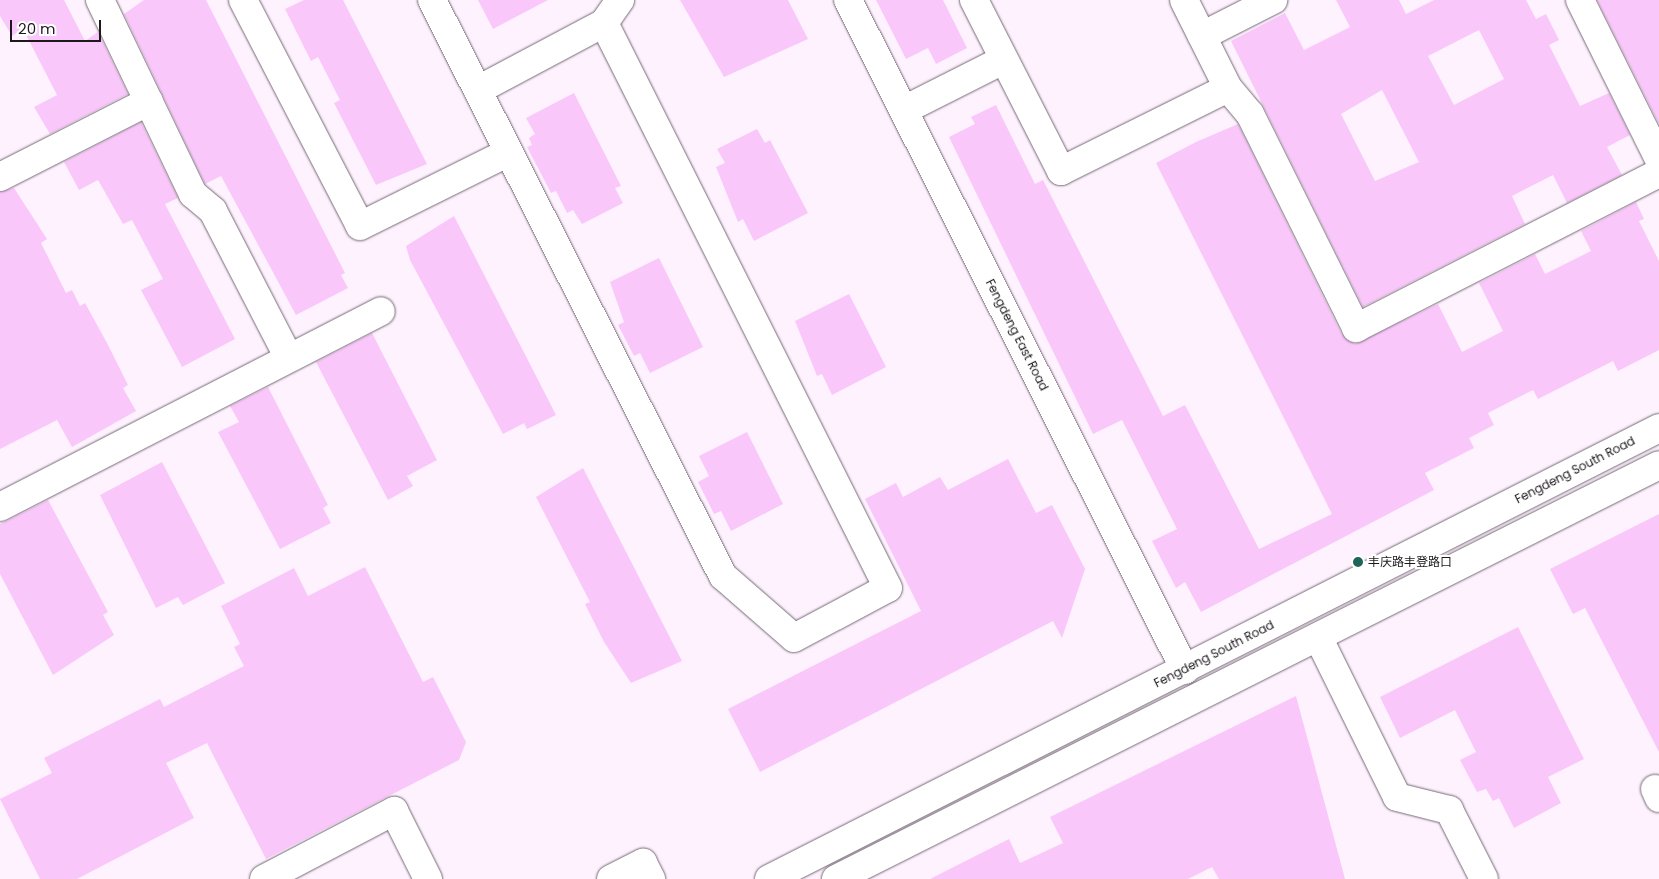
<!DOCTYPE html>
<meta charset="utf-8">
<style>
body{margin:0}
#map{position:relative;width:1659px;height:879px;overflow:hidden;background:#fef2fe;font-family:Poppins,"Noto Sans SC",sans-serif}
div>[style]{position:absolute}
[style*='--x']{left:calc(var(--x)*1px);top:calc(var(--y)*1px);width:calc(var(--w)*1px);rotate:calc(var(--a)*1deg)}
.building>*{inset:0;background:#f9c7fa}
.roads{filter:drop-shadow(0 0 1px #746974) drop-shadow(0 0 1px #746974)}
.minor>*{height:28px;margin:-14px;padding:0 14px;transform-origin:14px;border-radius:14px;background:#fff}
.tertiary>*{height:28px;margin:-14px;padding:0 14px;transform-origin:14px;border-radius:14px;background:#fff}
.dots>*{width:14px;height:14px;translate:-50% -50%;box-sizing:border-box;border:2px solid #fff;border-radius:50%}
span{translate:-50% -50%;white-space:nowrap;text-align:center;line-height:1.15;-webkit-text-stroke:4px #fff;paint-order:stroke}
.street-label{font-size:12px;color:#1c181c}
.poi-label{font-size:12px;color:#1c181c}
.left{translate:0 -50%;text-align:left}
.scale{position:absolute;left:10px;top:20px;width:91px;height:22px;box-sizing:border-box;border:2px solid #1c181c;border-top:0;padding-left:6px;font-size:15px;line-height:18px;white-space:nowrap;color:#1c181c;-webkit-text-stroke:4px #fff;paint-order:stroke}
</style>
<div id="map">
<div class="building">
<i style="clip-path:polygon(0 0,64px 0,85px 41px,98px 32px,128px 94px,50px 134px,34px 107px,57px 95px,23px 29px,12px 36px,0 16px)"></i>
<i style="clip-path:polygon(144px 0,206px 0,345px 273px,341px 275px,348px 288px,296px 315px,221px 176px,205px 184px,124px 14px)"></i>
<i style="clip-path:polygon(304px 0,343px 0,427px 164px,376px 185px,334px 103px,340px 100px,318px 57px,311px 61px,285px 9px)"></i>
<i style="clip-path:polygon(478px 0,548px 0,493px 29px)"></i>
<i style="clip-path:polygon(680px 0,788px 0,808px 39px,724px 77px)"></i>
<i style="clip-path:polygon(876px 0,943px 0,967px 48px,936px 64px,928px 48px,906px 59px)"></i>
<i style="clip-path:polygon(evenodd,1336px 0,1399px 0,1406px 14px,1434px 0,1526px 0,1536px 19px,1546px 14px,1559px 40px,1549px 45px,1580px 106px,1609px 93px,1630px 135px,1607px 147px,1622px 175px,1567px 203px,1553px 175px,1512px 196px,1525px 224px,1363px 307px,1231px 41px,1285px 13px,1304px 50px,1350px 27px,1336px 0,1479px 30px,1504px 79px,1454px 105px,1428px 56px,1479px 30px,1336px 0,1382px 90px,1419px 162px,1375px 181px,1341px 114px,1382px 90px)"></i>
<i style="clip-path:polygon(1597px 0,1659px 0,1659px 124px)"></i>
<i style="clip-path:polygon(574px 93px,621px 186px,615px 188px,623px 203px,582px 224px,573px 210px,567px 213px,556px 191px,551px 193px,527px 147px,532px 145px,529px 138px,535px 134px,526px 118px)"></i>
<i style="clip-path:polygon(996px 105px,1035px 184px,1043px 180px,1163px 416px,1185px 405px,1259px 549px,1332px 514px,1156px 163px,1196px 142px,1238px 124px,1342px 335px,1355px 344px,1438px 304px,1462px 352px,1503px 331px,1479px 283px,1535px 254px,1545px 274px,1591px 251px,1581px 231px,1636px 202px,1644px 219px,1639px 221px,1659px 261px,1659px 350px,1618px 371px,1613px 361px,1538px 399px,1533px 390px,1488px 413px,1494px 425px,1469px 438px,1474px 448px,1425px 473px,1434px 490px,1201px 612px,1185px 582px,1176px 588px,1152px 541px,1177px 529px,1122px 420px,1093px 434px,949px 137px,975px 124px,971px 117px)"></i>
<i style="clip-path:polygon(141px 122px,178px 198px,165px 204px,235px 339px,182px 367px,141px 290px,163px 279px,132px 220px,123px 224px,98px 180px,79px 190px,64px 162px)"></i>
<i style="clip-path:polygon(757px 129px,765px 143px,770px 140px,808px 213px,754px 241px,743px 219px,738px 222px,716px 167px,725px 163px,717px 149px)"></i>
<i style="clip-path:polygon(14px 188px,47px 239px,41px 243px,66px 293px,72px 290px,80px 306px,85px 303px,107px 343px,128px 385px,123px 388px,136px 411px,72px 447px,57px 420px,0 449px,0 192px)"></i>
<i style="clip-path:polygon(454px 216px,556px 415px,527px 429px,524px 423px,503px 434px,410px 260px,406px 246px)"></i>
<i style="clip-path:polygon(659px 258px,703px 347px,650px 373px,640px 353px,634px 356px,618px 325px,624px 322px,610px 282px)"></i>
<i style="clip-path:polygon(849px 294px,886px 367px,832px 395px,822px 374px,817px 376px,795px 321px)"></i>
<i style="clip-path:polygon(372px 333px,437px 460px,407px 476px,413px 486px,388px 500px,316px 362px)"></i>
<i style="clip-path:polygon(268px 387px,328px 505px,323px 508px,331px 523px,280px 549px,218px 432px,239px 422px,230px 406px)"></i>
<i style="clip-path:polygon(747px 432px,783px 504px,731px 531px,721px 511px,714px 514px,698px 482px,709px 476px,699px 456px)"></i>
<i style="clip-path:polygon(1008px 459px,1036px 513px,1052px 505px,1085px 569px,1062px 638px,1053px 621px,760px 772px,728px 709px,921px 611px,865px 499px,896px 483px,903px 497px,940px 477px,948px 490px)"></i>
<i style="clip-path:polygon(162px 462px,225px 583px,183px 605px,178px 597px,156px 608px,100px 495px)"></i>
<i style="clip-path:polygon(583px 468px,682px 661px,631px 683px,604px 642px,585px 604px,590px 602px,536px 497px)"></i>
<i style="clip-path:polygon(48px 500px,108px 612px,103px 615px,114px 635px,53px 675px,0 574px,0 524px)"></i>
<i style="clip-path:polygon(1659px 514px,1659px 752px,1585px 608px,1573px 614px,1550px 569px)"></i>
<i style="clip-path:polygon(365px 567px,423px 682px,433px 677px,466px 742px,459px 760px,266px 859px,207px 743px,166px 763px,194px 818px,77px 879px,40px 879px,0 799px,52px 773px,44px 758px,160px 699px,164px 707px,244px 666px,234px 647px,240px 644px,221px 606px,294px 568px,308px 596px)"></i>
<i style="clip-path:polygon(1518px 627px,1584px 759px,1548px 777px,1561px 803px,1514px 828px,1499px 798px,1493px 801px,1486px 789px,1477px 792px,1460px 760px,1476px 752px,1455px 710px,1400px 738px,1380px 697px)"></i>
<i style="clip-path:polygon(1296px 696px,1345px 879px,1219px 879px,1212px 867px,1188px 879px,930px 879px,1009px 839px,1020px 863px,1063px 843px,1050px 817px)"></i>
</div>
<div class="roads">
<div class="minor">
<i style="--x:100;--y:0;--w:215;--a:64.4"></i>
<i style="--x:193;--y:194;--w:26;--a:40"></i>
<i style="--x:213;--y:211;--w:165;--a:62.7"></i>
<i style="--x:243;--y:0;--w:254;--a:62.6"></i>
<i style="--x:360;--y:226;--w:166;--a:-26.4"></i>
<i style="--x:432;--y:0;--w:645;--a:63.2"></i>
<i style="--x:723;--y:576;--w:94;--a:41.1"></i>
<i style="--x:794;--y:638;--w:106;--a:-28"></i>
<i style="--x:888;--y:588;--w:632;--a:-116.69"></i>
<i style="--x:604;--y:23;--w:143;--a:152"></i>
<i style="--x:974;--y:0;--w:192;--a:63"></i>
<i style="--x:1061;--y:171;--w:186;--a:-26.4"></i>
<i style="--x:1228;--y:88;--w:98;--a:-116.6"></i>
<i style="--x:1580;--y:0;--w:178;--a:63.6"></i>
<i style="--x:604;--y:23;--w:28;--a:-55"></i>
<i style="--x:1202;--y:36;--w:80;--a:-26.9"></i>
<i style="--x:1228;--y:88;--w:34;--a:50"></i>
<i style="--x:1250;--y:114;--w:239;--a:63.6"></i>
<i style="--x:1356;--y:328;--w:340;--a:-27.1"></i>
<i style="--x:904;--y:110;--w:111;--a:-26.8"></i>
<i style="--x:0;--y:177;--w:167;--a:-27"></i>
<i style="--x:0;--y:507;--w:428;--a:-27.2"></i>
<i style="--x:1318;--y:637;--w:178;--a:63.7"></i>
<i style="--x:1397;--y:797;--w:54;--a:14"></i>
<i style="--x:1449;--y:810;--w:77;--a:63.1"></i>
<i style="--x:1655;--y:789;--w:10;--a:66"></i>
<i style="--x:264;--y:879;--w:147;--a:-27.6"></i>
<i style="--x:394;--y:811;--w:76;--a:63.4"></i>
<i style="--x:611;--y:879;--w:36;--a:-27"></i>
<i style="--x:643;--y:863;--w:18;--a:63"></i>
</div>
<div class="tertiary">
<i style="--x:848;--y:0;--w:750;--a:63.3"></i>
<i style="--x:769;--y:879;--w:998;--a:-26.87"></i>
<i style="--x:836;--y:879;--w:921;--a:-26.7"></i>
</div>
</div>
<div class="dots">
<i style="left:1358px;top:562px;background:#1d6559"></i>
</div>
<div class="street-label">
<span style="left:1017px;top:335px;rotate:63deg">Fengdeng East Road</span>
<span style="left:1575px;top:470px;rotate:-27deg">Fengdeng South Road</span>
<span style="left:1214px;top:654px;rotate:-27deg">Fengdeng South Road</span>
</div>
<div class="poi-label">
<span class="left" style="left:1368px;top:562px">丰庆路丰登路口</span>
</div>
<div class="scale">20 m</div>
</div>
